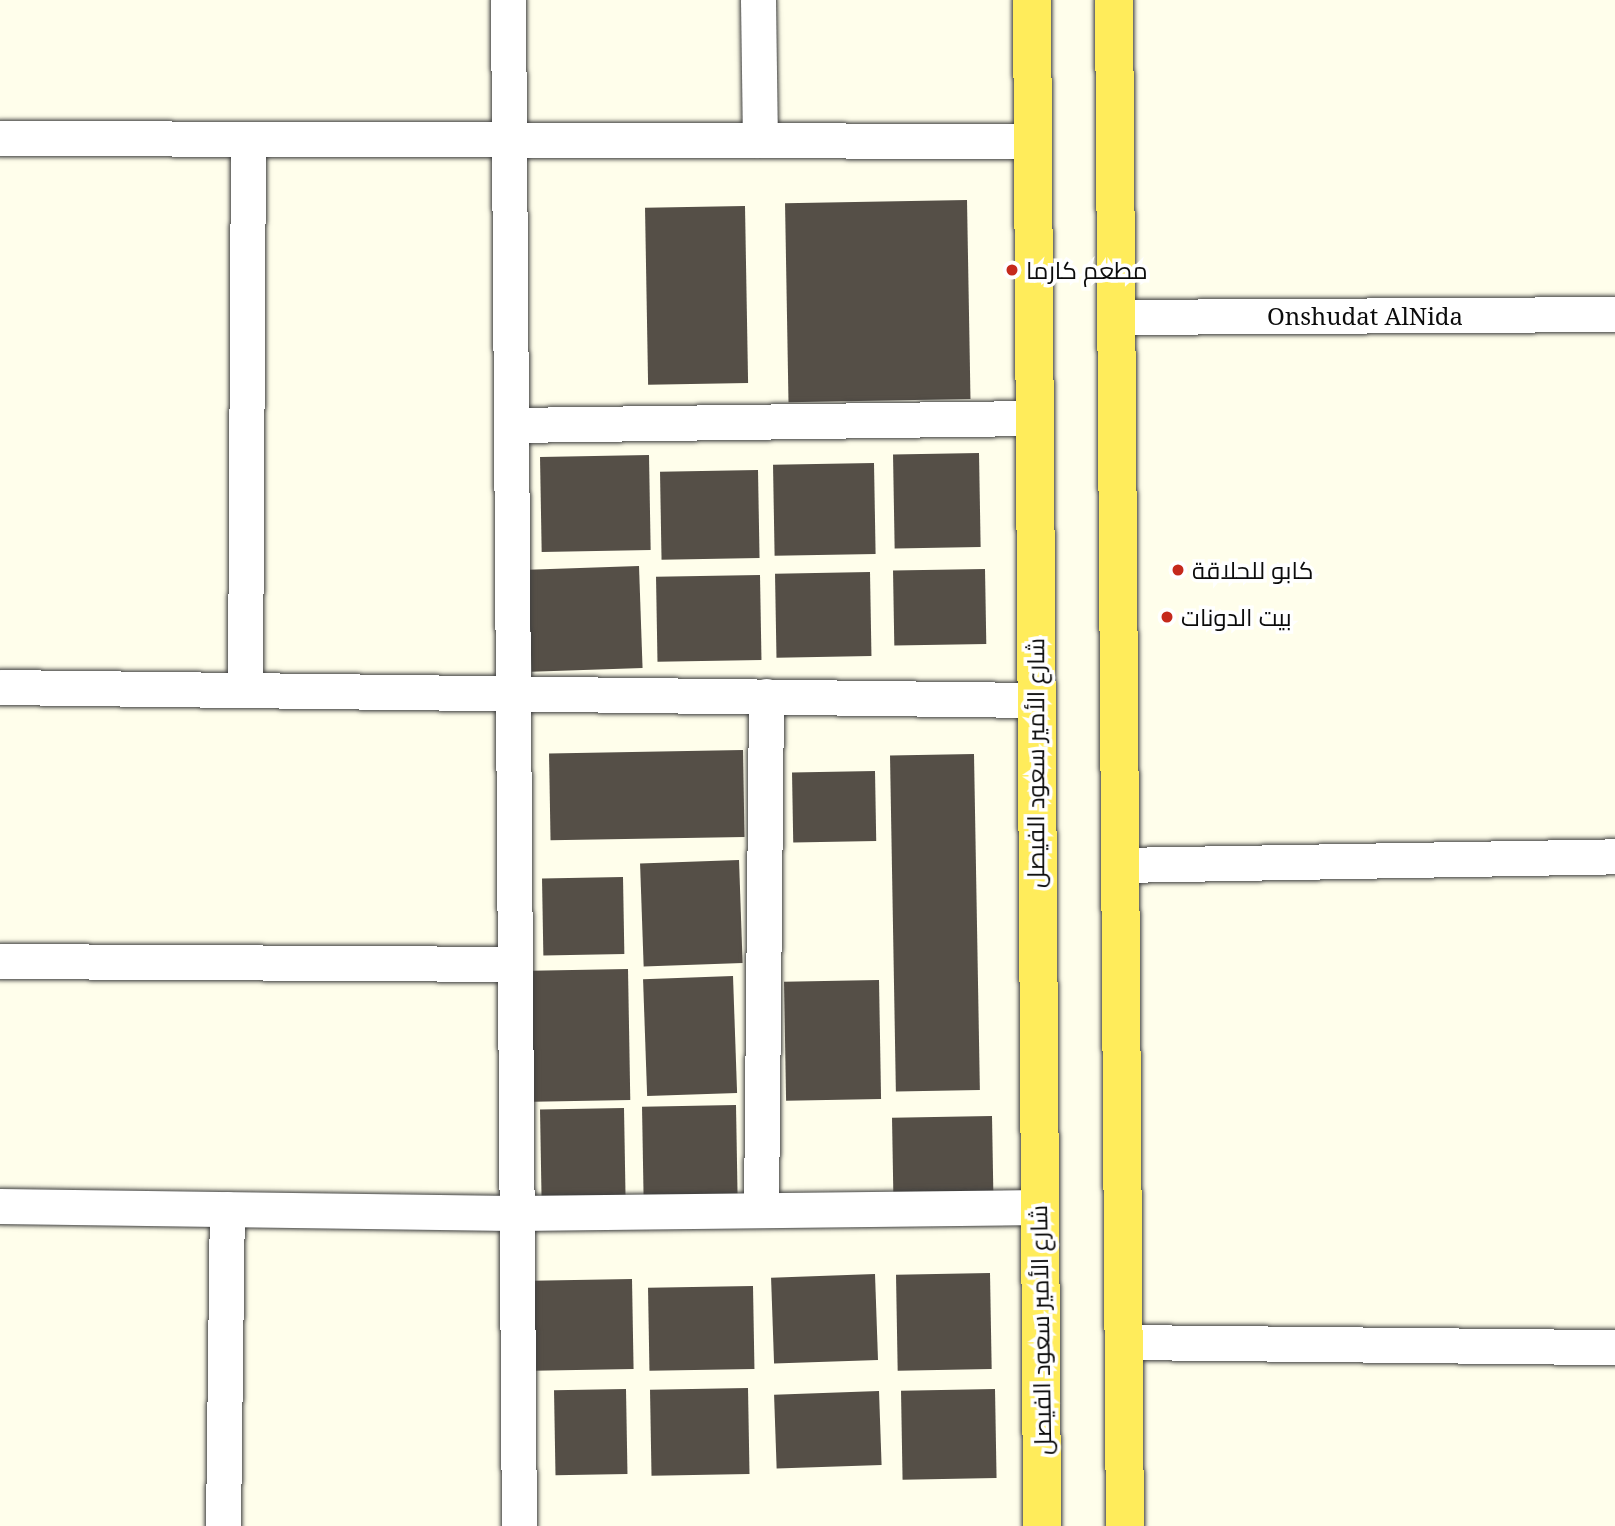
<!DOCTYPE html>
<meta charset="utf-8">
<style>
body{margin:0}
#map{position:relative;width:1615px;height:1526px;overflow:hidden;background:#fffeeb;font-family:"Noto Serif",Cairo,serif}
div>[style]{position:absolute}
[style*='--x']{left:calc(var(--x)*1px);top:calc(var(--y)*1px);width:calc(var(--w)*1px);rotate:calc(var(--a)*1deg)}
.building>*{inset:0;background:#554f47;transform-origin:0 0}
.roads{filter:drop-shadow(0 0 2px #3f3f3f) drop-shadow(0 0 2px #3f3f3f)}
.street>*{height:35px;margin:-17.5px;padding:0 17.5px;transform-origin:17.5px;border-radius:17.5px;background:#fff}
.primary>*{height:38px;margin:-19px;padding:0 19px;transform-origin:19px;border-radius:19px;background:#ffec5b}
.dots>*{width:19px;height:19px;translate:-50% -50%;box-sizing:border-box;border:4px solid #fff;border-radius:50%}
span{translate:-50% -50%;white-space:nowrap;text-align:center;line-height:1.15;-webkit-text-stroke:7px #fff;paint-order:stroke}
.poi-label{font-size:24px;color:#0c0c0c}
.left{translate:0 -50%;text-align:left}
.street-label{font-size:24px;color:#0c0c0c}
</style>
<div id="map">
<div class="building">
<i style="left:967px;top:200px;width:199px;height:182px;rotate:89deg"></i>
<i style="left:745px;top:206px;width:177px;height:100px;rotate:89deg"></i>
<i style="left:979px;top:453px;width:94px;height:86px;rotate:89deg"></i>
<i style="left:649px;top:455px;width:95px;height:109px;rotate:89deg"></i>
<i style="left:874px;top:463px;width:91px;height:101px;rotate:89deg"></i>
<i style="left:758px;top:470px;width:88px;height:98px;rotate:89deg"></i>
<i style="left:639px;top:566px;width:102px;height:111px;rotate:88deg"></i>
<i style="left:985px;top:569px;width:75px;height:92px;rotate:89deg"></i>
<i style="left:870px;top:572px;width:84px;height:95px;rotate:89deg"></i>
<i style="left:760px;top:575px;width:85px;height:104px;rotate:89deg"></i>
<i style="left:743px;top:750px;width:87px;height:194px;rotate:89deg"></i>
<i style="left:974px;top:754px;width:336px;height:84px;rotate:89deg"></i>
<i style="left:875px;top:771px;width:70px;height:83px;rotate:89deg"></i>
<i style="left:739px;top:860px;width:103px;height:99px;rotate:88deg"></i>
<i style="left:623px;top:877px;width:77px;height:81px;rotate:89deg"></i>
<i style="left:628px;top:969px;width:131px;height:97px;rotate:89deg"></i>
<i style="left:733px;top:976px;width:117px;height:90px;rotate:88deg"></i>
<i style="left:879px;top:980px;width:119px;height:95px;rotate:89deg"></i>
<i style="left:736px;top:1105px;width:94px;height:94px;rotate:89deg"></i>
<i style="left:624px;top:1108px;width:94px;height:84px;rotate:89deg"></i>
<i style="left:992px;top:1116px;width:80px;height:100px;rotate:89deg"></i>
<i style="left:990px;top:1273px;width:96px;height:94px;rotate:89deg"></i>
<i style="left:875px;top:1274px;width:86px;height:104px;rotate:88deg"></i>
<i style="left:632px;top:1279px;width:90px;height:100px;rotate:89deg"></i>
<i style="left:753px;top:1286px;width:83px;height:105px;rotate:89deg"></i>
<i style="left:748px;top:1388px;width:86px;height:98px;rotate:89deg"></i>
<i style="left:626px;top:1389px;width:85px;height:72px;rotate:89deg"></i>
<i style="left:995px;top:1389px;width:89px;height:94px;rotate:89deg"></i>
<i style="left:879px;top:1391px;width:74px;height:105px;rotate:88deg"></i>
</div>
<div class="roads">
<div class="street">
<i style="--x:508;--y:0;--w:1526;--a:89.59"></i>
<i style="--x:758;--y:0;--w:140;--a:89.2"></i>
<i style="--x:0;--y:138;--w:1032;--a:0.17"></i>
<i style="--x:1115;--y:317;--w:500;--a:-0.34"></i>
<i style="--x:511;--y:425;--w:522;--a:-0.77"></i>
<i style="--x:0;--y:687;--w:1034;--a:0.72"></i>
<i style="--x:245;--y:690;--w:551;--a:-89.69"></i>
<i style="--x:1119;--y:865;--w:496;--a:-1"></i>
<i style="--x:0;--y:961;--w:515;--a:0.33"></i>
<i style="--x:0;--y:1206;--w:517;--a:0.78"></i>
<i style="--x:517;--y:1213;--w:522;--a:-0.66"></i>
<i style="--x:761;--y:1210;--w:514;--a:-89.44"></i>
<i style="--x:1123;--y:1342;--w:492;--a:0.6"></i>
<i style="--x:223;--y:1526;--w:317;--a:-89.3"></i>
</div>
<div class="primary">
<i style="--x:1032;--y:0;--w:1526;--a:89.62"></i>
<i style="--x:1114;--y:0;--w:1526;--a:89.59"></i>
</div>
</div>
<div class="dots">
<i style="left:1012px;top:270px;background:#c5291b"></i>
<i style="left:1178px;top:570px;background:#c5291b"></i>
<i style="left:1167px;top:617px;background:#c5291b"></i>
</div>
<div class="poi-label">
<span class="left" style="left:1026px;top:270px">مطعم كارما</span>
<span class="left" style="left:1192px;top:570px">كابو للحلاقة</span>
<span class="left" style="left:1181px;top:617px">بيت الدونات</span>
</div>
<div class="street-label">
<span style="left:1365px;top:316px">Onshudat AlNida</span>
<span style="left:1035px;top:763px;rotate:-90deg">شارع الأمير سعود الفيصل</span>
<span style="left:1040px;top:1330px;rotate:-91deg">شارع الأمير سعود الفيصل</span>
</div>
</div>
